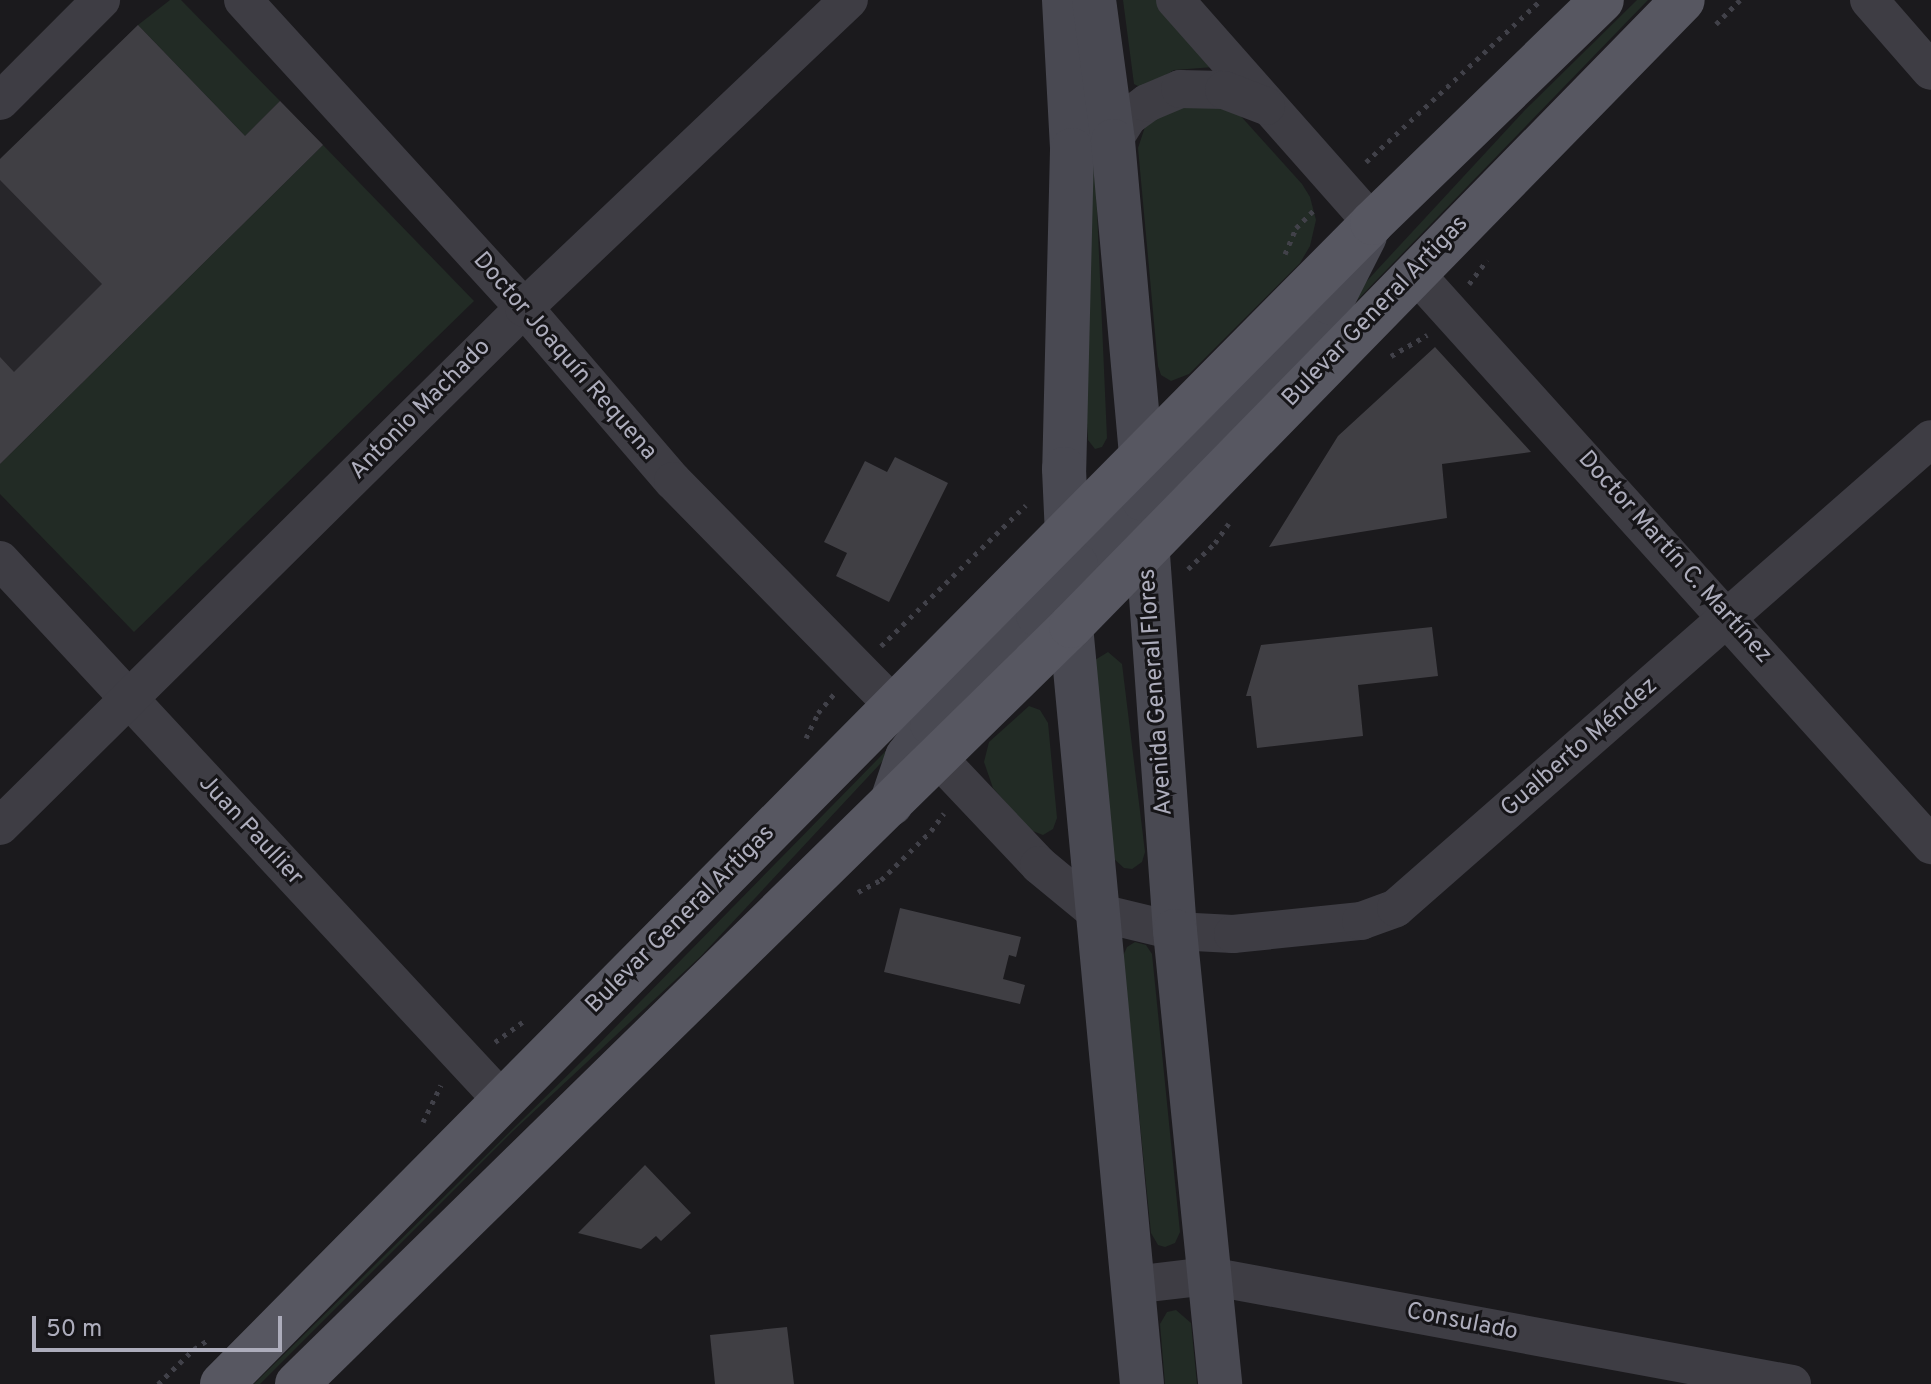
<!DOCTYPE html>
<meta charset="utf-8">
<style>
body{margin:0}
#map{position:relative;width:1931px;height:1384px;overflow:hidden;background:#1b1a1d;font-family:Overpass,sans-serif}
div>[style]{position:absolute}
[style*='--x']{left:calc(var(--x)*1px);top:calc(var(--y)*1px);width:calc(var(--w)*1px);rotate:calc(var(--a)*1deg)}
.built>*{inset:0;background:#27262a}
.green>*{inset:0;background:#222b25}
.building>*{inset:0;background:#403f44}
.path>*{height:5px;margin-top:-2.5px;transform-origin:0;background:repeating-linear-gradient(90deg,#414149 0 4px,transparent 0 10px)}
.minor>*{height:38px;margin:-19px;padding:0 19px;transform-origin:19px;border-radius:19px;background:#3e3d44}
.secondary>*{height:44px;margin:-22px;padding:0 22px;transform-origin:22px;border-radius:22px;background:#494952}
.primary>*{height:44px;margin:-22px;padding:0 22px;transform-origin:22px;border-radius:22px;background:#575761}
span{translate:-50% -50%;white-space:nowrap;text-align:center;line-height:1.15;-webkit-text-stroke:6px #161518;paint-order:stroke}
.street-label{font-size:24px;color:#adadbc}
.scale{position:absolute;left:32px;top:1316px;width:250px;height:36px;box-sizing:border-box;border:4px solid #adadbc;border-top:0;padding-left:10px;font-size:24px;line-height:28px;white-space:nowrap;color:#adadbc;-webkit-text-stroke:6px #161518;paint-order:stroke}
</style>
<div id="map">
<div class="built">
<i style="clip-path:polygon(138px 25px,245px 135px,280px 101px,323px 145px,0 464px,0 159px)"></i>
</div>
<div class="green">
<i style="clip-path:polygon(170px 0,181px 0,280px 101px,245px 136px,138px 25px)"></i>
<i style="clip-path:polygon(1123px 0,1159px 0,1214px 67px,1174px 70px,1144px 89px,1134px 84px)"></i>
<i style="clip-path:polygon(1637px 0,1648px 0,1180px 483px,1525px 110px)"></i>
<i style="clip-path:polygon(1082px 17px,1095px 164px,1107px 438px,1102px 447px,1095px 449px,1088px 440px,1086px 409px)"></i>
<i style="clip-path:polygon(1182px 99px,1238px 113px,1302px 184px,1310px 197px,1316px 220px,1310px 246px,1300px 263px,1189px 374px,1171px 381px,1161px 375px,1158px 366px,1138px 148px,1145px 127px)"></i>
<i style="clip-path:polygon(323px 145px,474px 301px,134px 632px,0 494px,0 464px)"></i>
<i style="clip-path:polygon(1018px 616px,701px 956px,512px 1132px,260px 1384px,254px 1384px,588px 1055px)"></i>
<i style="clip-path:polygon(1108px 652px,1122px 664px,1145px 852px,1142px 862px,1132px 869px,1124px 868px,1113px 858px,1095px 660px)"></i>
<i style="clip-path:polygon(1029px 706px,1040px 710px,1048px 723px,1057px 818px,1053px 829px,1043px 835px,1030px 830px,993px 788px,984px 762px,989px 742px)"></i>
<i style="clip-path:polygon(1135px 942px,1146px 945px,1152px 954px,1180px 1232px,1175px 1243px,1165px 1247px,1158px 1245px,1151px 1233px,1123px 956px,1127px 947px)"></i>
<i style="clip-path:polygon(1176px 1310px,1191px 1323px,1197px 1384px,1165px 1384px,1160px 1324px,1167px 1312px)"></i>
</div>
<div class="building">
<i style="clip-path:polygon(138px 25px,245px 136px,280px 101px,323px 145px,0 464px,0 357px,14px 372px,102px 284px,0 180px,0 159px)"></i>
<i style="clip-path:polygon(1435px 347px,1531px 452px,1442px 464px,1447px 518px,1269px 547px,1338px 436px)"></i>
<i style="clip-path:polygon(895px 457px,948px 483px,889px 602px,836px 576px,847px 553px,824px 542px,865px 461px,887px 472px)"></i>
<i style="clip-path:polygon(1432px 627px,1438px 676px,1358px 685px,1363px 736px,1257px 748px,1251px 696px,1246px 696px,1261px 645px)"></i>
<i style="clip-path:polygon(900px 908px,1021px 937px,1016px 957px,1009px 955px,1003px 979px,1025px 985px,1020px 1004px,884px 972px)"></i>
<i style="clip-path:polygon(645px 1165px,691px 1213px,661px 1241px,656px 1236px,641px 1249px,578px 1233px)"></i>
<i style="clip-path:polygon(787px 1327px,794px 1384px,715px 1384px,710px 1335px)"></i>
</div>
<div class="path">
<i style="--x:1716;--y:24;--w:34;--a:-45"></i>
<i style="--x:1366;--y:162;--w:238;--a:-42.8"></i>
<i style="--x:1285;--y:254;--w:28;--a:-67"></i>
<i style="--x:1296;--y:228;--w:25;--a:-45"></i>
<i style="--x:1469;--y:284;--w:30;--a:-53"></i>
<i style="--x:1391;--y:356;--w:42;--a:-30.3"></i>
<i style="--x:1188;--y:569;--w:37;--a:-44"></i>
<i style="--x:1215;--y:543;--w:24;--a:-55"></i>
<i style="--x:881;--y:646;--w:202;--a:-44.2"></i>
<i style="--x:806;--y:738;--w:28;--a:-64"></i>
<i style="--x:818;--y:713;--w:26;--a:-50"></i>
<i style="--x:858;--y:892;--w:26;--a:-28"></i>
<i style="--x:881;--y:880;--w:70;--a:-44.4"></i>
<i style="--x:931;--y:831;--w:22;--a:-54"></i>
<i style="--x:495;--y:1042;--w:34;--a:-36"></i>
<i style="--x:423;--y:1122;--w:41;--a:-64.1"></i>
<i style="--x:158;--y:1384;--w:50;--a:-44.2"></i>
<i style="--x:194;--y:1349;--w:17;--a:-33"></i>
</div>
<div class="minor">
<i style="--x:243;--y:0;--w:417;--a:47.6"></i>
<i style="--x:524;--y:308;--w:228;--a:49.3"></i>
<i style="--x:673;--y:481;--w:315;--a:45.5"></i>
<i style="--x:1175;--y:0;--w:298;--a:48.5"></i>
<i style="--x:1869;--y:0;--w:94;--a:48.9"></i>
<i style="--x:0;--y:101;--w:143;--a:-45"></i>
<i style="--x:1113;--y:141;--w:28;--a:-58"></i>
<i style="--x:1128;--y:117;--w:24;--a:-36"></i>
<i style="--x:1147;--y:103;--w:36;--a:-23"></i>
<i style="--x:1180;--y:89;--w:44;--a:1.3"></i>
<i style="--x:1224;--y:90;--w:45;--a:20.9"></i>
<i style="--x:1414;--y:272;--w:772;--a:47.94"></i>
<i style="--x:0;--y:560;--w:737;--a:47.09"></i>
<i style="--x:937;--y:757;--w:149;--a:46.6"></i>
<i style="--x:1039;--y:865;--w:74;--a:39.5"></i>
<i style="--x:1096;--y:912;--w:81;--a:13.5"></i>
<i style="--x:1175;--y:931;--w:58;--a:3"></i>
<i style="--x:1233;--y:934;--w:129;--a:-5.8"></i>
<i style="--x:1361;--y:921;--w:37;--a:-20"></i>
<i style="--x:1396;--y:908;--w:711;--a:-41.24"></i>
<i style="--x:0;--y:826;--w:737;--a:-44.67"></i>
<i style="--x:524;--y:308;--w:448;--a:-43.5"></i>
<i style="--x:1132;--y:1285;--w:78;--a:-6.7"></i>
<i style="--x:1209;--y:1276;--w:593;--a:10.49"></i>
</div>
<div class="secondary">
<i style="--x:1064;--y:0;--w:150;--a:86.9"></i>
<i style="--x:1072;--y:150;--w:319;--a:91.4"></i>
<i style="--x:1064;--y:469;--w:157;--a:87.4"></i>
<i style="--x:1071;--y:626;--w:761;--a:84.65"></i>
<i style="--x:1094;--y:0;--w:142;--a:82.3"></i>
<i style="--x:1113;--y:141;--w:317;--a:84.9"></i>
<i style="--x:1141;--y:457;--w:475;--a:85.9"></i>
<i style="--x:1175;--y:931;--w:455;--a:84.3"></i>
<i style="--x:1075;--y:617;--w:63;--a:-65.5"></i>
<i style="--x:1101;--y:560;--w:74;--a:-55.5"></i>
<i style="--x:1143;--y:499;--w:272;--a:-46.2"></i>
<i style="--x:1331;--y:303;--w:75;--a:-63.1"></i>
<i style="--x:891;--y:804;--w:50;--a:-71.2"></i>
<i style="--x:907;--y:757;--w:41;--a:-52.9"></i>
<i style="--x:932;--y:724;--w:152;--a:-45.8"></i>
<i style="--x:1038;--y:615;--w:63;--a:-52.8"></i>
</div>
<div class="primary">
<i style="--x:222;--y:1384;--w:1634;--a:-45.27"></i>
<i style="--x:1372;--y:223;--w:320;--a:-44.1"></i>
<i style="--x:297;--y:1384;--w:1083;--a:-44.4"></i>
<i style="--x:1071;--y:626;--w:875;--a:-45.65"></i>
</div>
<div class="street-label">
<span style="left:1376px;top:312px;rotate:-46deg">Bulevar General Artigas</span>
<span style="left:564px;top:357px;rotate:49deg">Doctor Joaquín Requena</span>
<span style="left:421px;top:410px;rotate:-45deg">Antonio Machado</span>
<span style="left:1674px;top:558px;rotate:48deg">Doctor Martín C. Martínez</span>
<span style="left:1157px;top:692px;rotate:-94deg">Avenida General Flores</span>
<span style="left:1580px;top:748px;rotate:-41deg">Gualberto Méndez</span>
<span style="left:250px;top:831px;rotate:47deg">Juan Paullier</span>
<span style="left:681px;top:920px;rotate:-45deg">Bulevar General Artigas</span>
<span style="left:1462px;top:1323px;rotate:11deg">Consulado</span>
</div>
<div class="scale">50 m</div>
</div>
